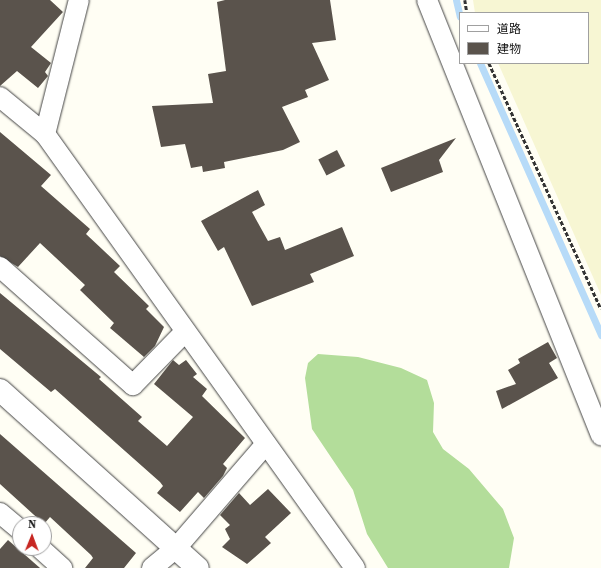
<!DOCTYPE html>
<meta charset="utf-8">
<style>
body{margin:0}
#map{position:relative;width:601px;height:568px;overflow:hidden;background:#fffef4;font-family:"Source Serif 4","Noto Sans JP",serif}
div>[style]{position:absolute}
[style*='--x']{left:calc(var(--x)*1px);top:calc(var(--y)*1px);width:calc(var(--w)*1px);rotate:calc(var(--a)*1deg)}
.farmland>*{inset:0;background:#f7f6d3}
.forest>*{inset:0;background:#b3dd9a}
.stream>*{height:7px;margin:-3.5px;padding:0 3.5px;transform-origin:3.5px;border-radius:3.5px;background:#b7dbf8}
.building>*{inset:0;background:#5a534c;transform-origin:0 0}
.path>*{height:2.5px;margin-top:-1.25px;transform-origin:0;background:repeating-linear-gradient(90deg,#333 0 4px,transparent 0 6px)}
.roads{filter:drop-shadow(0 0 1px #444) drop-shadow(0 0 1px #444)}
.minor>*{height:20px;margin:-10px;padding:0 10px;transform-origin:10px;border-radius:10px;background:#fff}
.tertiary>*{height:22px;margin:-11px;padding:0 11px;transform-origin:11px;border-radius:11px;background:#fff}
span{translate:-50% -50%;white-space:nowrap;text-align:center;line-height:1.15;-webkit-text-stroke:4px #fff;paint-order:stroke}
.legend{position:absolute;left:459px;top:12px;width:130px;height:52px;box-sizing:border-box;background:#fff;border:1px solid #a0a0a0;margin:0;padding:5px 7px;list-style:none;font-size:12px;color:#111}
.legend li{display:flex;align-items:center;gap:8px;height:20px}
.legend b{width:20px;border:1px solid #a0a0a0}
.north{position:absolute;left:12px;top:516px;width:40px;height:40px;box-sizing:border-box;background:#fff;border:1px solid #a0a0a0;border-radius:50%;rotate:1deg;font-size:11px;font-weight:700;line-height:16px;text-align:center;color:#111}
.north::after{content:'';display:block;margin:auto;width:14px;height:18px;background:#c72722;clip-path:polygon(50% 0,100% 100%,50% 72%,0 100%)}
</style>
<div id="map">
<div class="farmland">
<i style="clip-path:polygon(473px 0,601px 0,601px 295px,498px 63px,588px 63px,588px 13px,475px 13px)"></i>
</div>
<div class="forest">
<i style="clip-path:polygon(318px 354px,358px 357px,401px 368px,427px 380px,434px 403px,433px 432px,443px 449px,469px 469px,503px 509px,514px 538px,509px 568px,388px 568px,367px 534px,353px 490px,312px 429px,305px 378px,308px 363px)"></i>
</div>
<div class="stream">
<i style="--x:456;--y:0;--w:17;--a:77"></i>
<i style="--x:480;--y:63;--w:298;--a:66"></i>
</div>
<div class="building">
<i style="clip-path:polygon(0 0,50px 0,63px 12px,31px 47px,51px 63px,45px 72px,48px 76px,38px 88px,17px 71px,0 86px)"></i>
<i style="clip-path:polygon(225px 0,330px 0,336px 40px,312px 43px,329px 80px,305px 90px,308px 97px,282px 107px,300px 142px,283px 150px,224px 162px,225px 168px,203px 172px,202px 166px,191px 168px,185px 144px,161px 147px,152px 106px,213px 103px,208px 74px,226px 71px,217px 2px)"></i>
<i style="clip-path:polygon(0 132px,51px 175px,41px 186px,90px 229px,86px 234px,120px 266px,114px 272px,149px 306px,146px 309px,164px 327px,155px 346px,144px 357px,110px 328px,114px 323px,80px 290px,85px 285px,40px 243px,18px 267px,0 256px)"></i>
<i style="clip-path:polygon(456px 138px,439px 160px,443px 172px,391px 192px,381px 168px)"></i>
<i style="left:337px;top:150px;width:18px;height:21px;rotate:63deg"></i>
<i style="clip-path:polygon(258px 190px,265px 205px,252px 212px,268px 241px,280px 237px,285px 250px,342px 227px,354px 256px,310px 274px,314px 282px,252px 306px,224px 247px,218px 251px,201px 221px)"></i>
<i style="clip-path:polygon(0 293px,101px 377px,99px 379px,142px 417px,138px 421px,167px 446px,193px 417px,154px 384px,173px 360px,179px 365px,186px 360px,197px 374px,193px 377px,207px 389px,202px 396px,245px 438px,223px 464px,227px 468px,223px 476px,204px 498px,198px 492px,180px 512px,157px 493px,163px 486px,160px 482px,55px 389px,51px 392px,0 349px)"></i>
<i style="clip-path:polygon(548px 342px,557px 358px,549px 363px,558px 378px,502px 409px,496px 391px,516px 384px,508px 370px,520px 363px,518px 359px)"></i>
<i style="clip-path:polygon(0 434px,136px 553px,124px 568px,85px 568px,93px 558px,91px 555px,50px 517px,44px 524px,0 484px)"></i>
<i style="clip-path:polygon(268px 489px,291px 513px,265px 537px,271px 543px,247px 564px,222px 547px,230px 539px,225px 529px,230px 525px,220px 515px,239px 493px,250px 505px)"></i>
<i style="clip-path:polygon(8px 540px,40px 568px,0 568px,0 549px)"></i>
</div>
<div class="path">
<i style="--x:465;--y:0;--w:13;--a:81"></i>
<i style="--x:489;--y:63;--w:270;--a:65.5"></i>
</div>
<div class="roads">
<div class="minor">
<i style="--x:427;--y:0;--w:469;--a:68.2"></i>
<i style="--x:0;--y:97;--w:58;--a:39.4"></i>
<i style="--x:45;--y:134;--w:533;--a:54.46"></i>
<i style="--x:45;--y:134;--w:138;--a:-75.8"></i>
<i style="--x:0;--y:267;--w:178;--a:41.6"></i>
<i style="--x:133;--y:385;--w:73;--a:-45.6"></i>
<i style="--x:0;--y:513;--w:26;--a:40"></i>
<i style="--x:40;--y:548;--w:30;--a:42"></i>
<i style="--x:152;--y:568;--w:33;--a:-40"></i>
<i style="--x:177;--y:547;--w:136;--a:-49.2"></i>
</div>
<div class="tertiary">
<i style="--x:0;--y:390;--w:266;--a:42"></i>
</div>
</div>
<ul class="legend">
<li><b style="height:5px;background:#fff"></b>道路</li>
<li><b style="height:11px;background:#5a534c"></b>建物</li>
</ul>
<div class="north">N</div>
</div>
